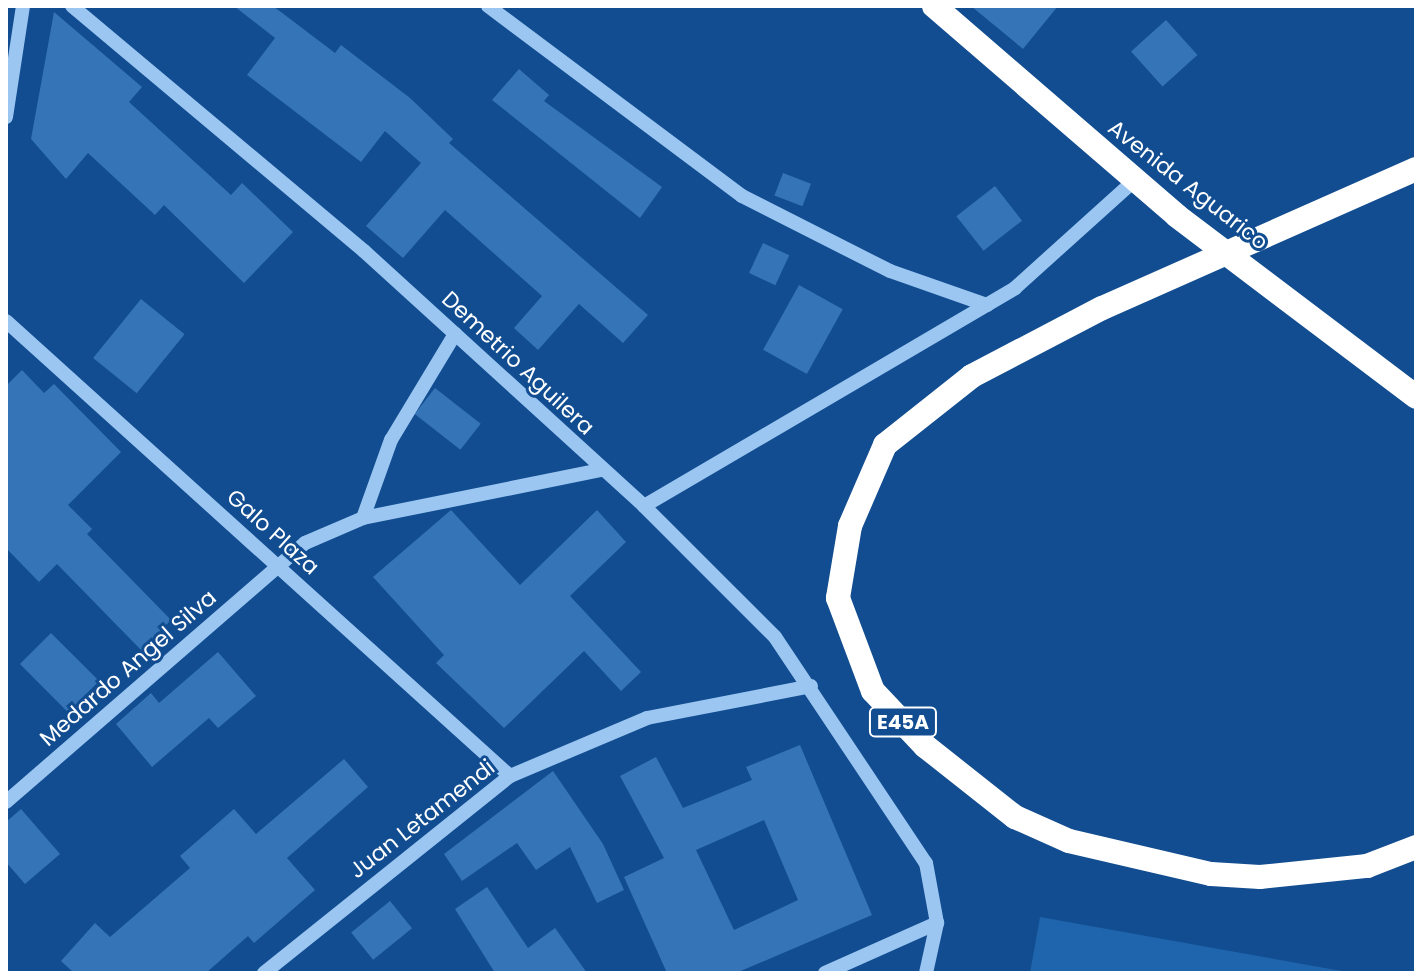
<!DOCTYPE html>
<style>
body{margin:0}
#map{position:relative;width:1422px;height:979px;overflow:hidden;background:#114d90;font-family:Poppins,sans-serif}
div>[style]{position:absolute}
[style*='--x']{left:calc(var(--x)*1px);top:calc(var(--y)*1px);width:calc(var(--w)*1px);rotate:calc(var(--a)*1deg)}
.green>*{inset:0;background:#1f65ad}
.building>*{inset:0;background:#3474b7;transform-origin:0 0}
.minor>*{height:14px;margin:-7px;padding:0 7px;transform-origin:7px;border-radius:7px;background:#9bc6f2}
.highway>*{height:24px;margin:-12px;padding:0 12px;transform-origin:12px;border-radius:12px;background:#fff}
span{translate:-50% -50%;white-space:nowrap;text-align:center;line-height:1.15;-webkit-text-stroke:6px #114d90;paint-order:stroke}
.shield-label span{padding:2px 6px;background:#114d90;border:2px solid;border-radius:6px;-webkit-text-stroke-width:0}
.shield-label{font-size:20px;color:#fff;font-weight:700}
.street-label{font-size:22px;color:#fff}
.frame{position:absolute;inset:0;border:8px solid #fff;pointer-events:none}
</style>
<div id="map">
<div class="green">
<i style="clip-path:polygon(1040px 917px,1353px 973px,1030px 973px)"></i>
</div>
<div class="building">
<i style="clip-path:polygon(234px 6px,273px 6px,335px 53px,341px 45px,410px 98px,453px 139px,449px 143px,648px 315px,623px 343px,579px 304px,538px 350px,514px 328px,542px 296px,445px 210px,403px 258px,366px 226px,421px 163px,385px 131px,361px 162px,247px 75px,275px 38px)"></i>
<i style="clip-path:polygon(971px 6px,1058px 6px,1023px 49px)"></i>
<i style="clip-path:polygon(54px 12px,142px 87px,129px 102px,231px 195px,242px 183px,293px 232px,244px 283px,164px 205px,155px 215px,88px 153px,66px 179px,31px 139px)"></i>
<i style="left:1166px;top:20px;width:47px;height:47px;rotate:48deg"></i>
<i style="clip-path:polygon(519px 69px,549px 95px,544px 101px,662px 187px,640px 218px,492px 100px)"></i>
<i style="left:783px;top:173px;width:30px;height:24px;rotate:21deg"></i>
<i style="left:995px;top:186px;width:44px;height:49px;rotate:52deg"></i>
<i style="left:763px;top:243px;width:29px;height:33px;rotate:25deg"></i>
<i style="left:799px;top:285px;width:50px;height:74px;rotate:29deg"></i>
<i style="left:141px;top:299px;width:56px;height:76px;rotate:39deg"></i>
<i style="clip-path:polygon(22px 370px,44px 393px,54px 384px,121px 452px,68px 505px,92px 529px,87px 534px,171px 620px,141px 650px,57px 564px,39px 582px,6px 548px,6px 386px)"></i>
<i style="left:435px;top:388px;width:58px;height:33px;rotate:38deg"></i>
<i style="clip-path:polygon(451px 510px,520px 585px,597px 510px,626px 542px,570px 596px,641px 672px,621px 691px,584px 651px,504px 728px,436px 663px,444px 655px,373px 577px)"></i>
<i style="left:51px;top:633px;width:68px;height:44px;rotate:45deg"></i>
<i style="clip-path:polygon(218px 652px,256px 696px,218px 728px,209px 718px,152px 767px,116px 724px,151px 693px,159px 703px)"></i>
<i style="clip-path:polygon(evenodd,800px 745px,872px 915px,736px 973px,667px 973px,624px 877px,664px 858px,620px 776px,656px 757px,683px 808px,752px 780px,746px 767px,800px 745px,764px 820px,798px 900px,734px 930px,696px 850px,764px 820px)"></i>
<i style="clip-path:polygon(344px 759px,368px 787px,287px 858px,315px 890px,254px 943px,248px 936px,206px 973px,74px 973px,61px 961px,95px 923px,110px 937px,190px 868px,180px 856px,234px 809px,256px 834px)"></i>
<i style="clip-path:polygon(553px 771px,603px 844px,624px 890px,597px 903px,570px 847px,536px 870px,517px 843px,462px 881px,444px 854px)"></i>
<i style="clip-path:polygon(21px 809px,60px 854px,25px 884px,6px 862px,6px 822px)"></i>
<i style="clip-path:polygon(487px 887px,528px 948px,555px 928px,587px 973px,495px 973px,455px 909px)"></i>
<i style="left:390px;top:901px;width:35px;height:50px;rotate:51deg"></i>
</div>
<div class="minor">
<i style="--x:72;--y:6;--w:381;--a:40"></i>
<i style="--x:364;--y:251;--w:379;--a:42.3"></i>
<i style="--x:644;--y:506;--w:185;--a:45"></i>
<i style="--x:775;--y:637;--w:272;--a:56.3"></i>
<i style="--x:926;--y:863;--w:61;--a:79.6"></i>
<i style="--x:937;--y:923;--w:51;--a:102.4"></i>
<i style="--x:488;--y:6;--w:317;--a:36.8"></i>
<i style="--x:742;--y:196;--w:166;--a:26.9"></i>
<i style="--x:890;--y:271;--w:103;--a:19.3"></i>
<i style="--x:6;--y:117;--w:112;--a:-81.3"></i>
<i style="--x:6;--y:321;--w:679;--a:42.08"></i>
<i style="--x:644;--y:506;--w:430;--a:-30.4"></i>
<i style="--x:1015;--y:288;--w:161;--a:-42"></i>
<i style="--x:363;--y:518;--w:83;--a:-70.3"></i>
<i style="--x:391;--y:440;--w:124;--a:-58.9"></i>
<i style="--x:6;--y:802;--w:396;--a:-40.9"></i>
<i style="--x:305;--y:543;--w:63;--a:-23.3"></i>
<i style="--x:363;--y:518;--w:243;--a:-11.4"></i>
<i style="--x:264;--y:973;--w:315;--a:-38.7"></i>
<i style="--x:510;--y:776;--w:149;--a:-22.9"></i>
<i style="--x:647;--y:718;--w:167;--a:-11"></i>
<i style="--x:825;--y:973;--w:123;--a:-24.1"></i>
</div>
<div class="highway">
<i style="--x:934;--y:6;--w:321;--a:40.8"></i>
<i style="--x:1177;--y:216;--w:300;--a:37.1"></i>
<i style="--x:1416;--y:169;--w:343;--a:156.1"></i>
<i style="--x:1102;--y:308;--w:147;--a:152.4"></i>
<i style="--x:972;--y:376;--w:111;--a:141.6"></i>
<i style="--x:885;--y:445;--w:88;--a:113.4"></i>
<i style="--x:850;--y:526;--w:73;--a:99.5"></i>
<i style="--x:838;--y:598;--w:99;--a:69.4"></i>
<i style="--x:873;--y:691;--w:76;--a:46.6"></i>
<i style="--x:925;--y:746;--w:115;--a:38.3"></i>
<i style="--x:1015;--y:817;--w:59;--a:24"></i>
<i style="--x:1069;--y:841;--w:146;--a:13.1"></i>
<i style="--x:1211;--y:874;--w:49;--a:3.5"></i>
<i style="--x:1260;--y:877;--w:108;--a:-5.9"></i>
<i style="--x:1367;--y:866;--w:53;--a:-21.2"></i>
</div>
<div class="shield-label">
<span style="left:903px;top:722px">E45A</span>
</div>
<div class="street-label">
<span style="left:1188px;top:185px;rotate:38deg">Avenida Aguarico</span>
<span style="left:518px;top:363px;rotate:43deg">Demetrio Aguilera</span>
<span style="left:273px;top:532px;rotate:42deg">Galo Plaza</span>
<span style="left:128px;top:668px;rotate:-41deg">Medardo Angel Silva</span>
<span style="left:422px;top:819px;rotate:-38deg">Juan Letamendi</span>
</div>
<div class="frame"></div>
</div>
